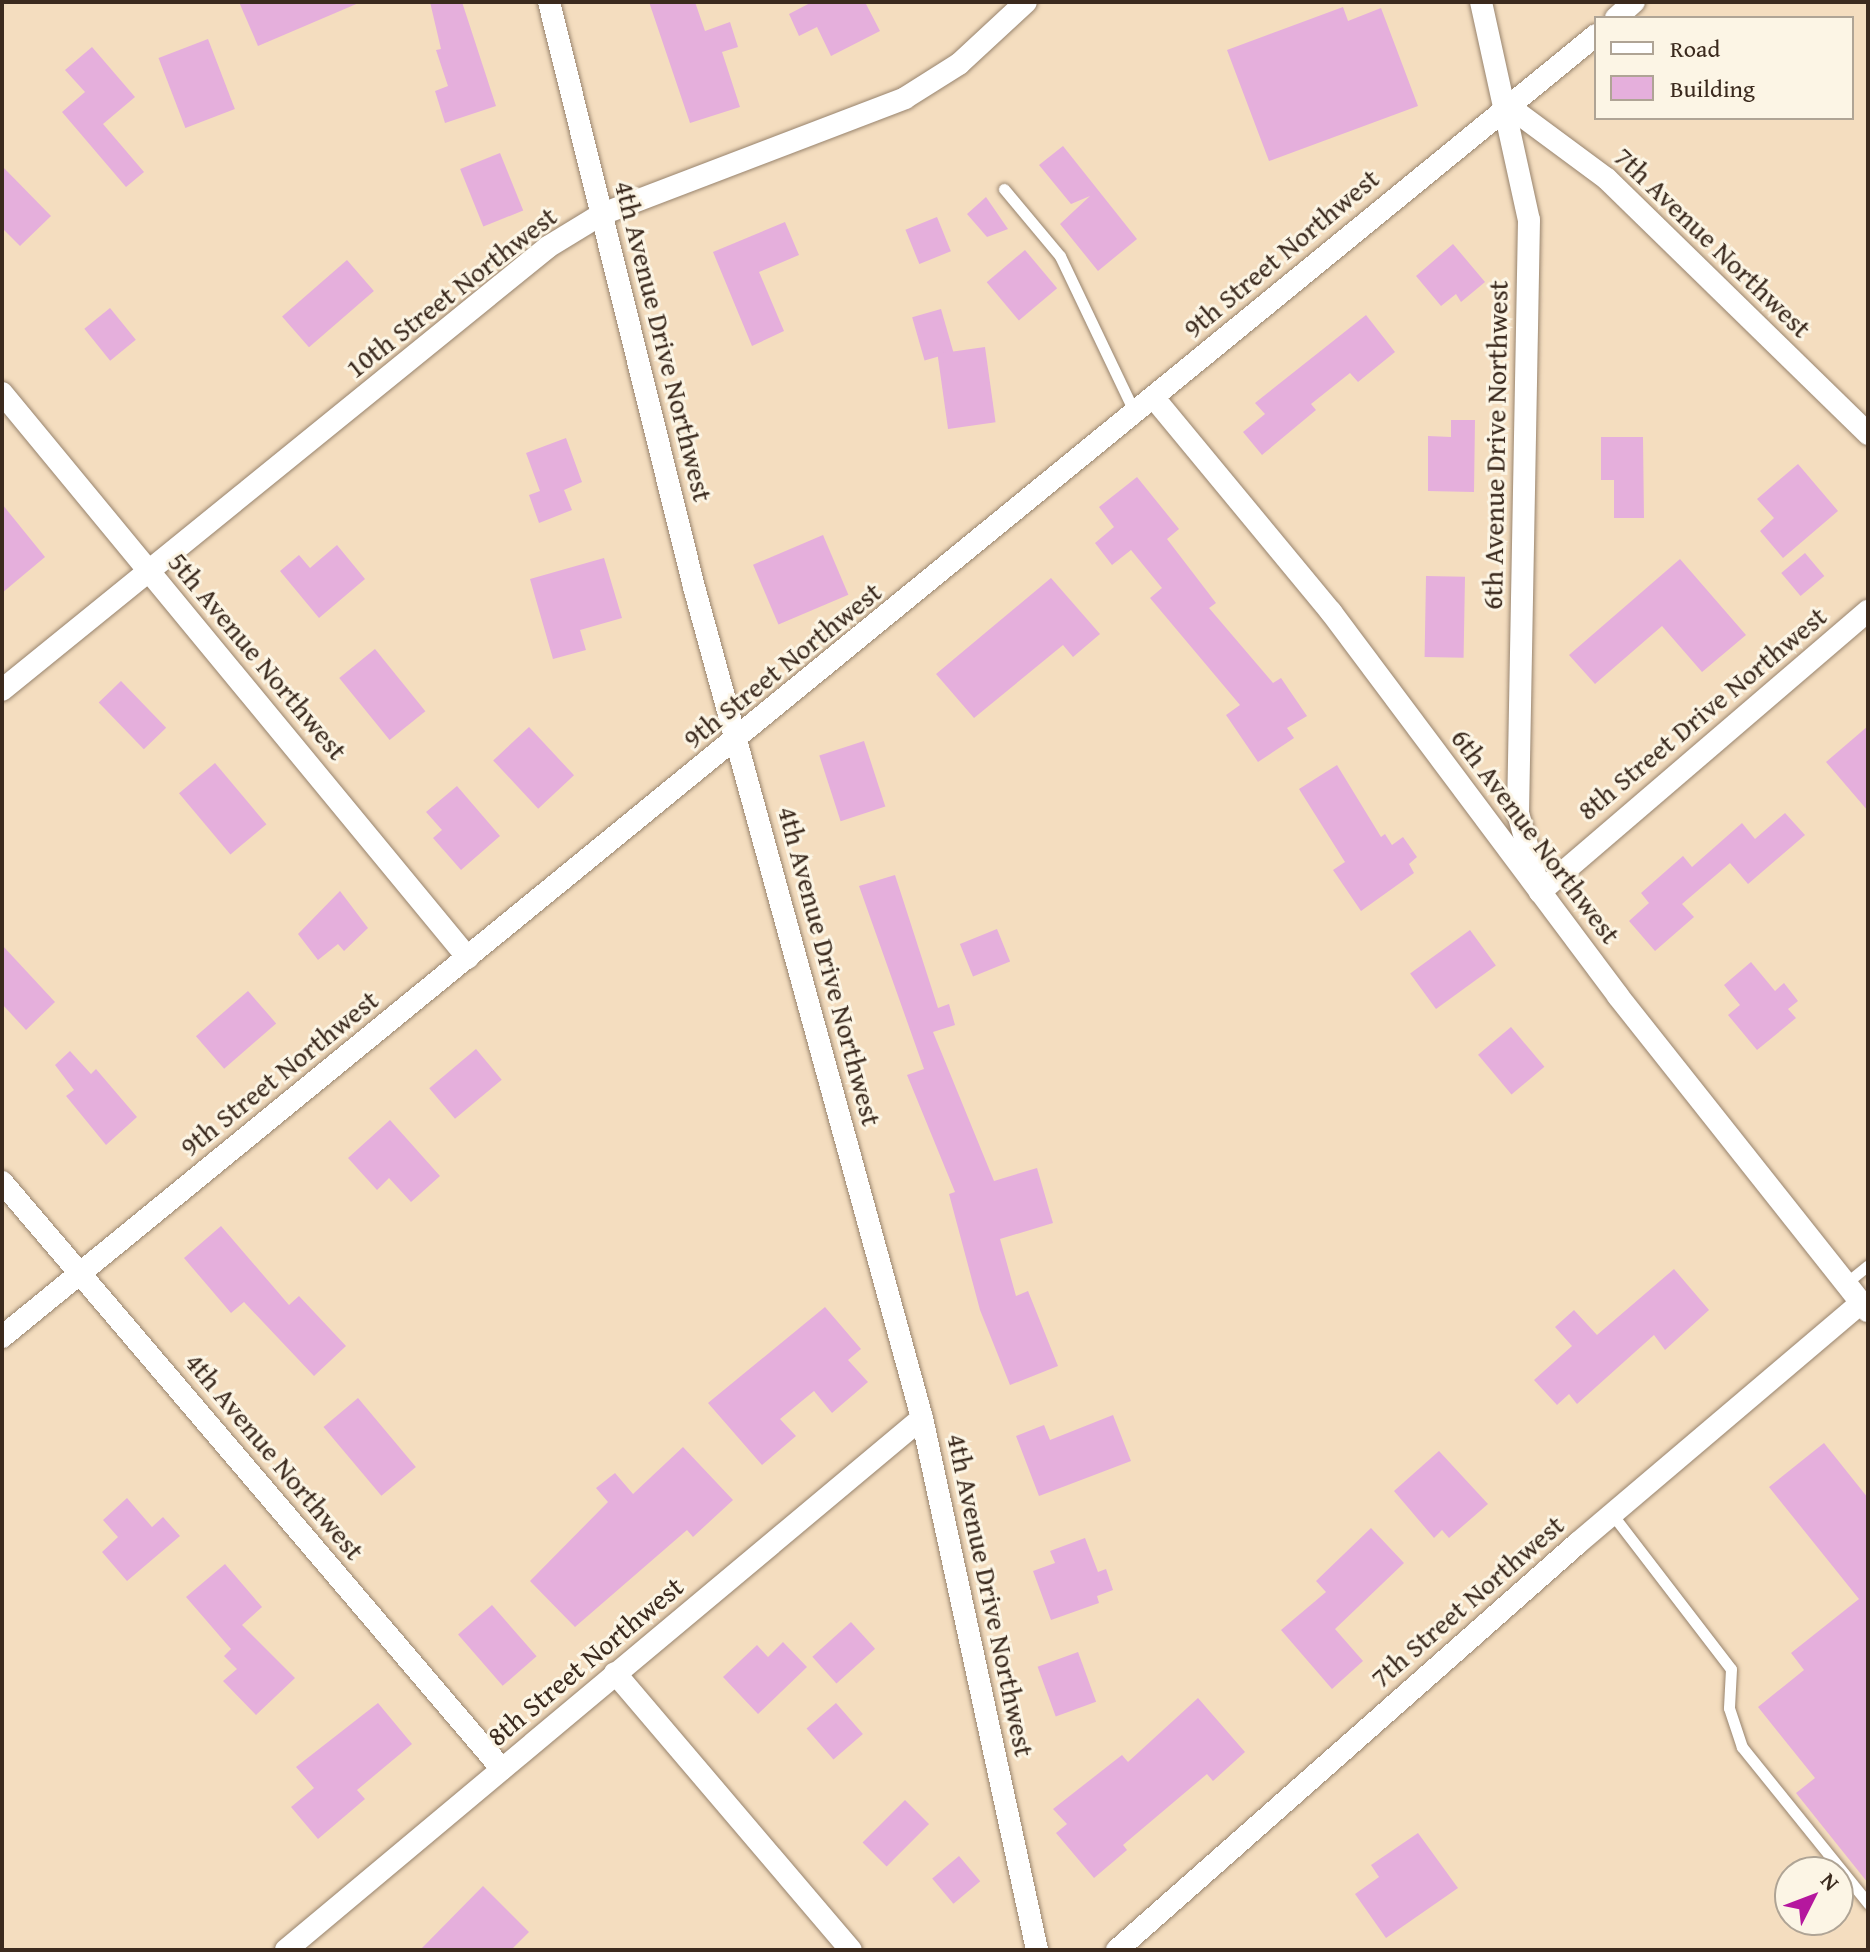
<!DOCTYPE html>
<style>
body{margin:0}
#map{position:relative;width:1870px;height:1952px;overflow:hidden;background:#f4ddbf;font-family:"Gentium Book Plus",serif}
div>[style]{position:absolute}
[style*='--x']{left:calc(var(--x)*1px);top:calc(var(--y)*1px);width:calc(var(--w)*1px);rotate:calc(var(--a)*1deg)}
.building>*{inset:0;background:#e5afdc;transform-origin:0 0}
.roads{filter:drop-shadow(0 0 2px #98846e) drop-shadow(0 0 2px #98846e)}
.lane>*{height:11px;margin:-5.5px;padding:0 5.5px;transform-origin:5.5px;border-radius:5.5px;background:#fff}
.street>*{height:22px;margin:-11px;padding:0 11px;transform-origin:11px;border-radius:11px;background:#fff}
span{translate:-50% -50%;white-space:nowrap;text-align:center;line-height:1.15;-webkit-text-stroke:6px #fcf5e5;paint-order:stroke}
.street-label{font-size:28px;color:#3b2a1e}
.frame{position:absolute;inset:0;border:4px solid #3b2a1e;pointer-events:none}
.legend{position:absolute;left:1594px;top:16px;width:260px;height:104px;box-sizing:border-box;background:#fcf5e5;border:2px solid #afa495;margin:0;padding:10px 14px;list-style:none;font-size:24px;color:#3b2a1e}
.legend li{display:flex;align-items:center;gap:16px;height:40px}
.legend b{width:40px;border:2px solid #afa495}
.north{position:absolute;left:1774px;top:1856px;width:80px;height:80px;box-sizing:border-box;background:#fcf5e5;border:2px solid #afa495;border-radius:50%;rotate:48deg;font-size:22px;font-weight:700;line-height:32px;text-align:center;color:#3b2a1e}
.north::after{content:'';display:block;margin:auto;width:28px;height:36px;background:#b5179e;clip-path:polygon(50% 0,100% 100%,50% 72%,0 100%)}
</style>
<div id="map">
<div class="building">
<i style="clip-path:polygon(239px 2px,361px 2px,258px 46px)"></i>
<i style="clip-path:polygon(430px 2px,462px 2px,496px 106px,445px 123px,435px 91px,448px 86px,436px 50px,441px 49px)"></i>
<i style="clip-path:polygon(649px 2px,695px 2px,705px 31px,730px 22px,738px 47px,722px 52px,740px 107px,690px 123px)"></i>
<i style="clip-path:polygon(812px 2px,865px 2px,880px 31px,831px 56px,817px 27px,799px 36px,789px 14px)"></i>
<i style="clip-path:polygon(1343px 7px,1348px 21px,1381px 8px,1418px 106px,1269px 161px,1227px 50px)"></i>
<i style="left:208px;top:39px;width:75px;height:53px;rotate:69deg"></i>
<i style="clip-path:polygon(92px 47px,135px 97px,103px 124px,144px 172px,126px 187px,62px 112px,85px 92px,65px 70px)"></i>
<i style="clip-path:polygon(1063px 146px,1137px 239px,1098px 271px,1060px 224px,1090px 196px,1071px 204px,1039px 165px)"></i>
<i style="left:500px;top:153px;width:62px;height:43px;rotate:68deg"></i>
<i style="clip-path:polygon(2px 166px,51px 216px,20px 246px,2px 228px)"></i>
<i style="clip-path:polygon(986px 197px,1008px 229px,987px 237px,967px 214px)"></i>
<i style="left:937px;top:217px;width:37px;height:34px;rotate:68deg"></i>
<i style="clip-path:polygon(785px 222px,799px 255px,759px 272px,784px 331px,752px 346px,713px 252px)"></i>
<i style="clip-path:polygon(1453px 244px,1485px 282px,1461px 302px,1456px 294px,1441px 306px,1416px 276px)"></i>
<i style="left:1025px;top:250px;width:50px;height:50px;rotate:50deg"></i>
<i style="left:347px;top:260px;width:41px;height:86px;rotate:49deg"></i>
<i style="left:110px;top:308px;width:41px;height:33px;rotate:51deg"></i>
<i style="left:941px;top:309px;width:45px;height:30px;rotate:74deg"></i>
<i style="clip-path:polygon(1366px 315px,1395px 352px,1358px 382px,1350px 373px,1311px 404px,1316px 410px,1262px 455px,1243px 432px,1265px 414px,1255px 403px)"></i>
<i style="left:985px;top:347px;width:76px;height:48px;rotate:82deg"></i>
<i style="clip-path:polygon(1451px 420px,1475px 420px,1474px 492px,1428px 491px,1428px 436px,1451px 437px)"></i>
<i style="clip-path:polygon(1601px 437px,1643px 437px,1644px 518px,1614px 518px,1614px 480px,1601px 480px)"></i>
<i style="clip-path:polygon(566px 438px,582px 482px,564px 490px,572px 510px,539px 523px,529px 495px,540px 491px,526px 453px)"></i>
<i style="clip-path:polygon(1798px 464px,1838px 511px,1783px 558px,1760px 531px,1774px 518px,1757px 499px)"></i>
<i style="clip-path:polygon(1137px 477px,1179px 529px,1167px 539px,1216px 603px,1209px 608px,1273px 683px,1281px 678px,1307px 716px,1287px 728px,1294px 738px,1258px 762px,1226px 715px,1240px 705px,1150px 598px,1162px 588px,1131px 550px,1112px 565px,1095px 543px,1114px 527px,1099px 507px)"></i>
<i style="clip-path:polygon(2px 504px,45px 557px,2px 593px)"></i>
<i style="left:823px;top:535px;width:65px;height:76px;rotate:67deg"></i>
<i style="clip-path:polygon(337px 545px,365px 579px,319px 618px,280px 571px,299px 555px,310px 568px)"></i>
<i style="left:1805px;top:553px;width:30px;height:31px;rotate:50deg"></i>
<i style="clip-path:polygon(604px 558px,622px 618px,580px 630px,586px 650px,553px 659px,530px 579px)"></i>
<i style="clip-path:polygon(1680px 559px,1746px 635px,1702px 672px,1662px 626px,1595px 684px,1569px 655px)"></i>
<i style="left:1426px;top:576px;width:39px;height:81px;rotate:1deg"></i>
<i style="clip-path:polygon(1051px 578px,1100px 634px,1073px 657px,1063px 645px,974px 718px,936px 674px)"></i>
<i style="left:375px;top:649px;width:80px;height:46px;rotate:51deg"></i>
<i style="left:121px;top:681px;width:65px;height:31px;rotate:46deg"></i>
<i style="clip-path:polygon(1868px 726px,1868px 811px,1826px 762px)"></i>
<i style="left:529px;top:727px;width:66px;height:49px;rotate:47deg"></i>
<i style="left:864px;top:741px;width:69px;height:47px;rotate:72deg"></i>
<i style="left:215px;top:763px;width:80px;height:47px;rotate:50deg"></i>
<i style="clip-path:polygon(1337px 765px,1381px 837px,1385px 834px,1392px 845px,1403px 837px,1417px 857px,1409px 864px,1414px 873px,1361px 911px,1333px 870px,1345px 862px,1299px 789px)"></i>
<i style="clip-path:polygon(457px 786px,500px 836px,461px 870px,433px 838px,442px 830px,426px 812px)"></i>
<i style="clip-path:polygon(1785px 813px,1805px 835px,1748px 884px,1730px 863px,1682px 904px,1694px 917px,1655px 951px,1629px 921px,1649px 903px,1641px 893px,1683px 856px,1692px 867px,1742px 823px,1755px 839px)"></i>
<i style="clip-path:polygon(895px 875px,938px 1008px,949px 1004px,955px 1025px,933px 1032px,994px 1181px,1037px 1168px,1053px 1223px,1000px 1239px,1016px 1296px,1028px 1291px,1058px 1366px,1010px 1385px,980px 1310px,949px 1194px,955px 1192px,907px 1075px,924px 1069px,859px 886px)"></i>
<i style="clip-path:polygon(340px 891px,368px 928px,344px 951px,338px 944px,318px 960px,298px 934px)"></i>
<i style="left:997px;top:929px;width:35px;height:40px;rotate:68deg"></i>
<i style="left:1470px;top:930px;width:44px;height:74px;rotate:54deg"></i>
<i style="clip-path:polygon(2px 945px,55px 1002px,26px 1030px,2px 1004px)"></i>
<i style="clip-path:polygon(1751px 962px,1775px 991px,1784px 983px,1798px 1001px,1788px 1009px,1796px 1018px,1757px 1050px,1728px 1015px,1740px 1005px,1724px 985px)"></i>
<i style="left:248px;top:991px;width:43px;height:69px;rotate:49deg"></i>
<i style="left:1511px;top:1027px;width:52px;height:43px;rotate:50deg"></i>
<i style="left:476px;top:1049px;width:40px;height:61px;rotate:50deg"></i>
<i style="clip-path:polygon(70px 1051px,91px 1074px,96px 1069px,137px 1117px,106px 1145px,66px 1096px,74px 1090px,55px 1065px)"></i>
<i style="clip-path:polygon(390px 1120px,440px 1176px,411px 1202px,389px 1178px,377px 1190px,348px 1158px)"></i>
<i style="clip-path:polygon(221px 1226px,289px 1305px,299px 1296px,346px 1346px,314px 1376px,244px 1302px,231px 1313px,184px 1258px)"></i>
<i style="clip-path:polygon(1674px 1269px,1709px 1310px,1665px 1350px,1654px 1335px,1577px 1404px,1569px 1394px,1557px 1405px,1534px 1380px,1572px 1346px,1555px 1327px,1574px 1310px,1597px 1335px)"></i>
<i style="clip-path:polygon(825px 1307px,861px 1349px,848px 1360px,868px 1382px,832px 1413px,814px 1391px,780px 1419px,796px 1436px,762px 1465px,708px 1403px)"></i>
<i style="left:358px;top:1398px;width:90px;height:45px;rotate:50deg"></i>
<i style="clip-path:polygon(1113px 1415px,1131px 1461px,1039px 1496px,1016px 1436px,1044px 1425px,1050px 1440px)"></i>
<i style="clip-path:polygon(1824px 1443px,1868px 1498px,1868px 1883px,1796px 1793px,1815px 1778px,1758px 1707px,1804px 1670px,1791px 1653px,1859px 1599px,1769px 1487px)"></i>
<i style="clip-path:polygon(683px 1447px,733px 1500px,693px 1537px,687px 1530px,575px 1627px,530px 1581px,608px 1502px,596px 1488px,615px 1473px,633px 1494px)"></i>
<i style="clip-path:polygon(1439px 1451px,1488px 1504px,1449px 1538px,1442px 1530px,1434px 1538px,1394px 1491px)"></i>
<i style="clip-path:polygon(127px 1498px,152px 1527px,163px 1517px,180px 1536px,127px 1581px,102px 1552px,118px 1537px,103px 1520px)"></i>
<i style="clip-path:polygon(1371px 1528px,1404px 1563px,1335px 1629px,1363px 1661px,1332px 1689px,1281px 1630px,1326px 1592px,1316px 1581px)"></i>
<i style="clip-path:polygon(1085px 1538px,1098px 1572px,1106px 1569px,1113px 1590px,1097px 1596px,1099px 1603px,1051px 1620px,1033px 1571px,1055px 1563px,1050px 1551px)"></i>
<i style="clip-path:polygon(225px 1564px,262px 1607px,242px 1625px,295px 1678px,256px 1715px,223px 1681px,237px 1669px,224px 1656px,231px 1649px,186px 1597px)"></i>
<i style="left:492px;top:1605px;width:68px;height:45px;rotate:49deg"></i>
<i style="left:851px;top:1622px;width:36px;height:52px;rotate:48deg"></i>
<i style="clip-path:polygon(783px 1642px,807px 1667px,758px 1714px,723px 1677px,757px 1645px,768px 1657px)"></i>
<i style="left:1078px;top:1652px;width:53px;height:43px;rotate:70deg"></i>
<i style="clip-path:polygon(1198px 1698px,1245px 1752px,1213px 1781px,1207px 1774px,1123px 1845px,1127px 1850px,1094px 1878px,1056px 1833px,1067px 1824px,1053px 1809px,1122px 1755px,1128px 1762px)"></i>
<i style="clip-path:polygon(378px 1703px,412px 1744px,357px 1790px,365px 1799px,318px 1839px,291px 1807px,314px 1788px,296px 1767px)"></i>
<i style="left:836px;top:1703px;width:41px;height:39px;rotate:49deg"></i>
<i style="left:905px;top:1800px;width:34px;height:60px;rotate:45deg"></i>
<i style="clip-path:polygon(1418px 1833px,1458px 1888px,1386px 1938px,1355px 1894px,1379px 1877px,1371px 1865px)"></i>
<i style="left:959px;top:1856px;width:33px;height:35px;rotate:50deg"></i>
<i style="clip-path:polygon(483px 1886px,529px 1932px,511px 1950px,420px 1950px)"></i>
</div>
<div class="roads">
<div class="lane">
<i style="--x:1004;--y:189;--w:87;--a:50.1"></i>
<i style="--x:1060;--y:256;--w:174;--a:64.5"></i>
<i style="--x:1846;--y:1283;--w:28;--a:-39"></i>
<i style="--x:1612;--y:1514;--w:195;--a:52.5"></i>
<i style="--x:1731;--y:1669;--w:39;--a:93"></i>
<i style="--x:1729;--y:1708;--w:41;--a:71.6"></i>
<i style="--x:1742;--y:1747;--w:201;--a:51.1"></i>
</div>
<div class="street">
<i style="--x:549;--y:2;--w:603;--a:76.08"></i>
<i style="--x:694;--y:587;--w:862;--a:74.66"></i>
<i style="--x:922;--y:1418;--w:544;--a:77.8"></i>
<i style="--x:1481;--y:2;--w:223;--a:77.6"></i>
<i style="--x:1529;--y:220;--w:593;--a:91.06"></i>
<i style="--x:1518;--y:813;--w:82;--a:74.4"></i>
<i style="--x:1540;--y:892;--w:432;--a:-40.6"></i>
<i style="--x:1616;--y:18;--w:24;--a:-42"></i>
<i style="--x:1507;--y:105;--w:124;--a:36.5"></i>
<i style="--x:1607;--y:179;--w:365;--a:44.3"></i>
<i style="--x:2;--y:393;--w:732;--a:50.48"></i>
<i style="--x:1154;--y:398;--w:278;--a:50.4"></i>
<i style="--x:1331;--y:612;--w:479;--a:53.2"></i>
<i style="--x:1618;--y:996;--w:402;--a:51.6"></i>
<i style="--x:2;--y:690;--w:703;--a:-39.05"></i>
<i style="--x:548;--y:247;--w:63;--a:-31.4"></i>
<i style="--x:602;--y:214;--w:324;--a:-20.9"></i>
<i style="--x:905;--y:98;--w:64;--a:-32.2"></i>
<i style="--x:959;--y:64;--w:91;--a:-42.8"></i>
<i style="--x:2;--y:1182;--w:771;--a:49.58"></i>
<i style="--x:2;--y:1337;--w:2058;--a:-39.24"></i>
<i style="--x:615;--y:1673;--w:364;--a:49.6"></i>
<i style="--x:286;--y:1950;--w:829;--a:-39.91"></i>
<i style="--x:1117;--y:1950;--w:615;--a:-41.44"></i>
<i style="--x:1578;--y:1543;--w:371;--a:-40.3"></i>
</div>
</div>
<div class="street-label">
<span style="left:1713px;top:242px;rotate:44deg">7th Avenue Northwest</span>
<span style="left:1281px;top:253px;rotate:-40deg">9th Street Northwest</span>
<span style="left:451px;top:292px;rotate:-38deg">10th Street Northwest</span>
<span style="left:664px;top:341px;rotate:76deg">4th Avenue Drive Northwest</span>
<span style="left:1495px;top:445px;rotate:-89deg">6th Avenue Drive Northwest</span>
<span style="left:258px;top:656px;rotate:50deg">5th Avenue Northwest</span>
<span style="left:782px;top:665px;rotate:-39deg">9th Street Northwest</span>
<span style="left:1702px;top:713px;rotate:-40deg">8th Street Drive Northwest</span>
<span style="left:1536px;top:836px;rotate:53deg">6th Avenue Northwest</span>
<span style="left:830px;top:966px;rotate:75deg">4th Avenue Drive Northwest</span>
<span style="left:279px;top:1073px;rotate:-39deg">9th Street Northwest</span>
<span style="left:275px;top:1456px;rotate:50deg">4th Avenue Northwest</span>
<span style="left:991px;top:1595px;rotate:78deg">4th Avenue Drive Northwest</span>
<span style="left:1467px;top:1601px;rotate:-41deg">7th Street Northwest</span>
<span style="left:585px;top:1661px;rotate:-40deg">8th Street Northwest</span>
</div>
<div class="frame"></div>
<ul class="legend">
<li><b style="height:10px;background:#fff"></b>Road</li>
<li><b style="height:22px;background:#e5afdc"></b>Building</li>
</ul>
<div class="north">N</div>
</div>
